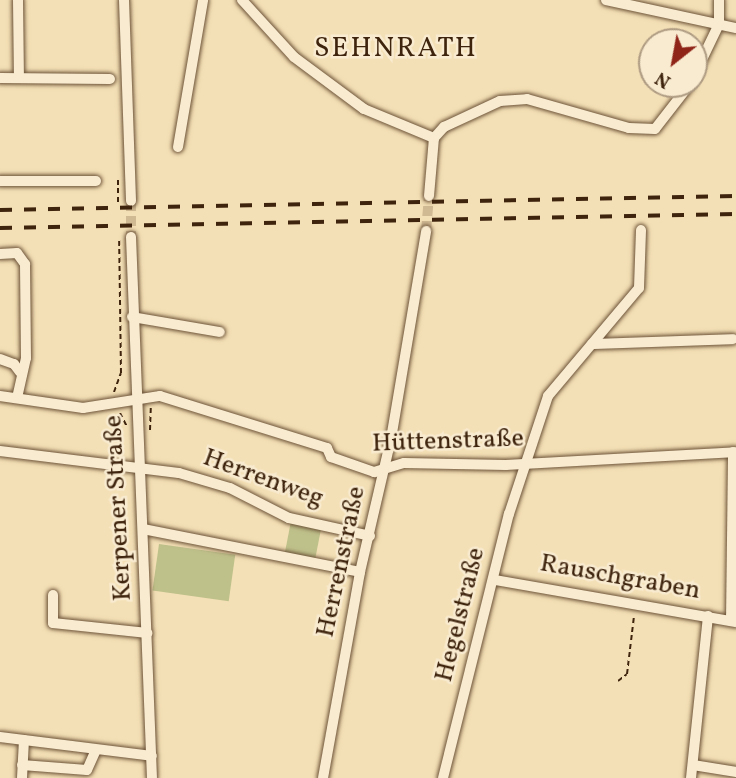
<!DOCTYPE html>
<meta charset="utf-8">
<style>
body{margin:0}
#map{position:relative;width:736px;height:778px;overflow:hidden;background:#f4e0b6;font-family:Vollkorn,serif}
div>[style]{position:absolute}
[style*='--x']{left:calc(var(--x)*1px);top:calc(var(--y)*1px);width:calc(var(--w)*1px);rotate:calc(var(--a)*1deg)}
.green>*{inset:0;background:#bfc18b;transform-origin:0 0}
.minor-tunnel>*{height:10px;margin-top:-5px;transform-origin:0;background:repeating-linear-gradient(90deg,#d0ba94 0 10px,transparent 0 15px)}
.path>*{height:2px;margin-top:-1px;transform-origin:0;background:repeating-linear-gradient(90deg,#3e230d 0 5px,transparent 0 8.5px)}
.roads{filter:drop-shadow(0 0 2px #6c5237) drop-shadow(0 0 2px #6c5237)}
.minor>*{height:10px;margin:-5px;padding:0 5px;transform-origin:5px;border-radius:5px;background:#f8ebd0}
.rail>*{height:3.5px;margin-top:-1.75px;transform-origin:0;background:repeating-linear-gradient(90deg,#3e230d 0 12px,transparent 0 24px)}
span{translate:-50% -50%;white-space:nowrap;text-align:center;line-height:1.15;-webkit-text-stroke:5px #f8ebd0;paint-order:stroke}
.street-label{font-size:26px;color:#3e230d}
.neighbourhood-label{font-size:28px;color:#3e230d;letter-spacing:2px}
.north{position:absolute;left:638px;top:28px;width:70px;height:70px;box-sizing:border-box;background:#f8ebd0;border:2px solid #ae9b82;border-radius:50%;rotate:211deg;font-size:19px;font-weight:700;line-height:28px;text-align:center;color:#3e230d}
.north::after{content:'';display:block;margin:auto;width:24px;height:32px;background:#8f2418;clip-path:polygon(50% 0,100% 100%,50% 72%,0 100%)}
</style>
<div id="map">
<div class="green">
<i style="left:291px;top:521px;width:31px;height:32px;rotate:11deg"></i>
<i style="left:159px;top:544px;width:77px;height:47px;rotate:8deg"></i>
</div>
<div class="minor-tunnel">
<i style="--x:131;--y:201;--w:36;--a:90"></i>
<i style="--x:426;--y:231;--w:35;--a:-85"></i>
</div>
<div class="path">
<i style="--x:118;--y:202;--w:23;--a:-90"></i>
<i style="--x:114;--y:392;--w:20;--a:-70"></i>
<i style="--x:121;--y:373;--w:135;--a:-90.8"></i>
<i style="--x:120;--y:413;--w:16;--a:63"></i>
<i style="--x:150;--y:430;--w:23;--a:-88"></i>
<i style="--x:618;--y:681;--w:11;--a:-38"></i>
<i style="--x:627;--y:674;--w:58;--a:-83.1"></i>
</div>
<div class="roads">
<div class="minor">
<i style="--x:18;--y:0;--w:78;--a:89.3"></i>
<i style="--x:124;--y:0;--w:201;--a:88"></i>
<i style="--x:242;--y:0;--w:77;--a:47.6"></i>
<i style="--x:294;--y:57;--w:87;--a:36.6"></i>
<i style="--x:364;--y:109;--w:76;--a:22.5"></i>
<i style="--x:606;--y:0;--w:133;--a:12.2"></i>
<i style="--x:694;--y:76;--w:58;--a:-64.3"></i>
<i style="--x:719;--y:24;--w:24;--a:-90"></i>
<i style="--x:0;--y:78;--w:110;--a:0.5"></i>
<i style="--x:434;--y:138;--w:15;--a:-48"></i>
<i style="--x:444;--y:127;--w:62;--a:-24.9"></i>
<i style="--x:500;--y:101;--w:27;--a:-4"></i>
<i style="--x:527;--y:99;--w:106;--a:15.9"></i>
<i style="--x:629;--y:128;--w:26;--a:2"></i>
<i style="--x:655;--y:129;--w:57;--a:-52.1"></i>
<i style="--x:178;--y:147;--w:149;--a:-80.3"></i>
<i style="--x:0;--y:181;--w:96;--a:0"></i>
<i style="--x:429;--y:196;--w:58;--a:-85.1"></i>
<i style="--x:131;--y:237;--w:541;--a:87.78"></i>
<i style="--x:0;--y:254;--w:17;--a:-3"></i>
<i style="--x:17;--y:253;--w:14;--a:54"></i>
<i style="--x:25;--y:264;--w:94;--a:89.4"></i>
<i style="--x:26;--y:358;--w:41;--a:102.7"></i>
<i style="--x:132;--y:317;--w:89;--a:9.7"></i>
<i style="--x:592;--y:344;--w:141;--a:-2"></i>
<i style="--x:0;--y:359;--w:15;--a:20"></i>
<i style="--x:14;--y:364;--w:10;--a:53"></i>
<i style="--x:0;--y:396;--w:84;--a:8.2"></i>
<i style="--x:83;--y:408;--w:78;--a:-8.9"></i>
<i style="--x:160;--y:396;--w:175;--a:17.3"></i>
<i style="--x:327;--y:448;--w:10;--a:66"></i>
<i style="--x:331;--y:457;--w:46;--a:19.2"></i>
<i style="--x:374;--y:472;--w:31;--a:-17"></i>
<i style="--x:404;--y:463;--w:102;--a:1.1"></i>
<i style="--x:506;--y:465;--w:230;--a:-3.2"></i>
<i style="--x:0;--y:451;--w:180;--a:7"></i>
<i style="--x:179;--y:473;--w:53;--a:16.4"></i>
<i style="--x:230;--y:488;--w:66;--a:27"></i>
<i style="--x:289;--y:518;--w:83;--a:12.5"></i>
<i style="--x:143;--y:529;--w:221;--a:11.2"></i>
<i style="--x:495;--y:580;--w:245;--a:9.9"></i>
<i style="--x:53;--y:595;--w:28;--a:90"></i>
<i style="--x:53;--y:623;--w:95;--a:6.1"></i>
<i style="--x:731;--y:621;--w:169;--a:-89.3"></i>
<i style="--x:0;--y:737;--w:153;--a:7.1"></i>
<i style="--x:22;--y:765;--w:65;--a:4.4"></i>
<i style="--x:87;--y:770;--w:22;--a:-66"></i>
<i style="--x:693;--y:765;--w:44;--a:9.2"></i>
<i style="--x:22;--y:778;--w:38;--a:-87"></i>
<i style="--x:323;--y:778;--w:209;--a:-79.8"></i>
<i style="--x:360;--y:572;--w:137;--a:-76.9"></i>
<i style="--x:391;--y:439;--w:211;--a:-80.4"></i>
<i style="--x:443;--y:778;--w:272;--a:-76"></i>
<i style="--x:509;--y:514;--w:124;--a:-71.7"></i>
<i style="--x:548;--y:396;--w:141;--a:-49.9"></i>
<i style="--x:639;--y:288;--w:58;--a:-88"></i>
<i style="--x:691;--y:778;--w:163;--a:-84"></i>
</div>
</div>
<div class="rail">
<i style="--x:0;--y:210;--w:736;--a:-1.09"></i>
<i style="--x:0;--y:228;--w:736;--a:-1.09"></i>
</div>
<div class="street-label">
<span style="left:448px;top:442px;rotate:-2deg">Hüttenstraße</span>
<span style="left:263px;top:479px;rotate:20deg">Herrenweg</span>
<span style="left:119px;top:508px;rotate:-93deg">Kerpener Straße</span>
<span style="left:342px;top:562px;rotate:-78deg">Herrenstraße</span>
<span style="left:620px;top:578px;rotate:10deg">Rauschgraben</span>
<span style="left:461px;top:615px;rotate:-76deg">Hegelstraße</span>
</div>
<div class="neighbourhood-label">
<span style="left:396px;top:49px">SEHNRATH</span>
</div>
<div class="north">N</div>
</div>
